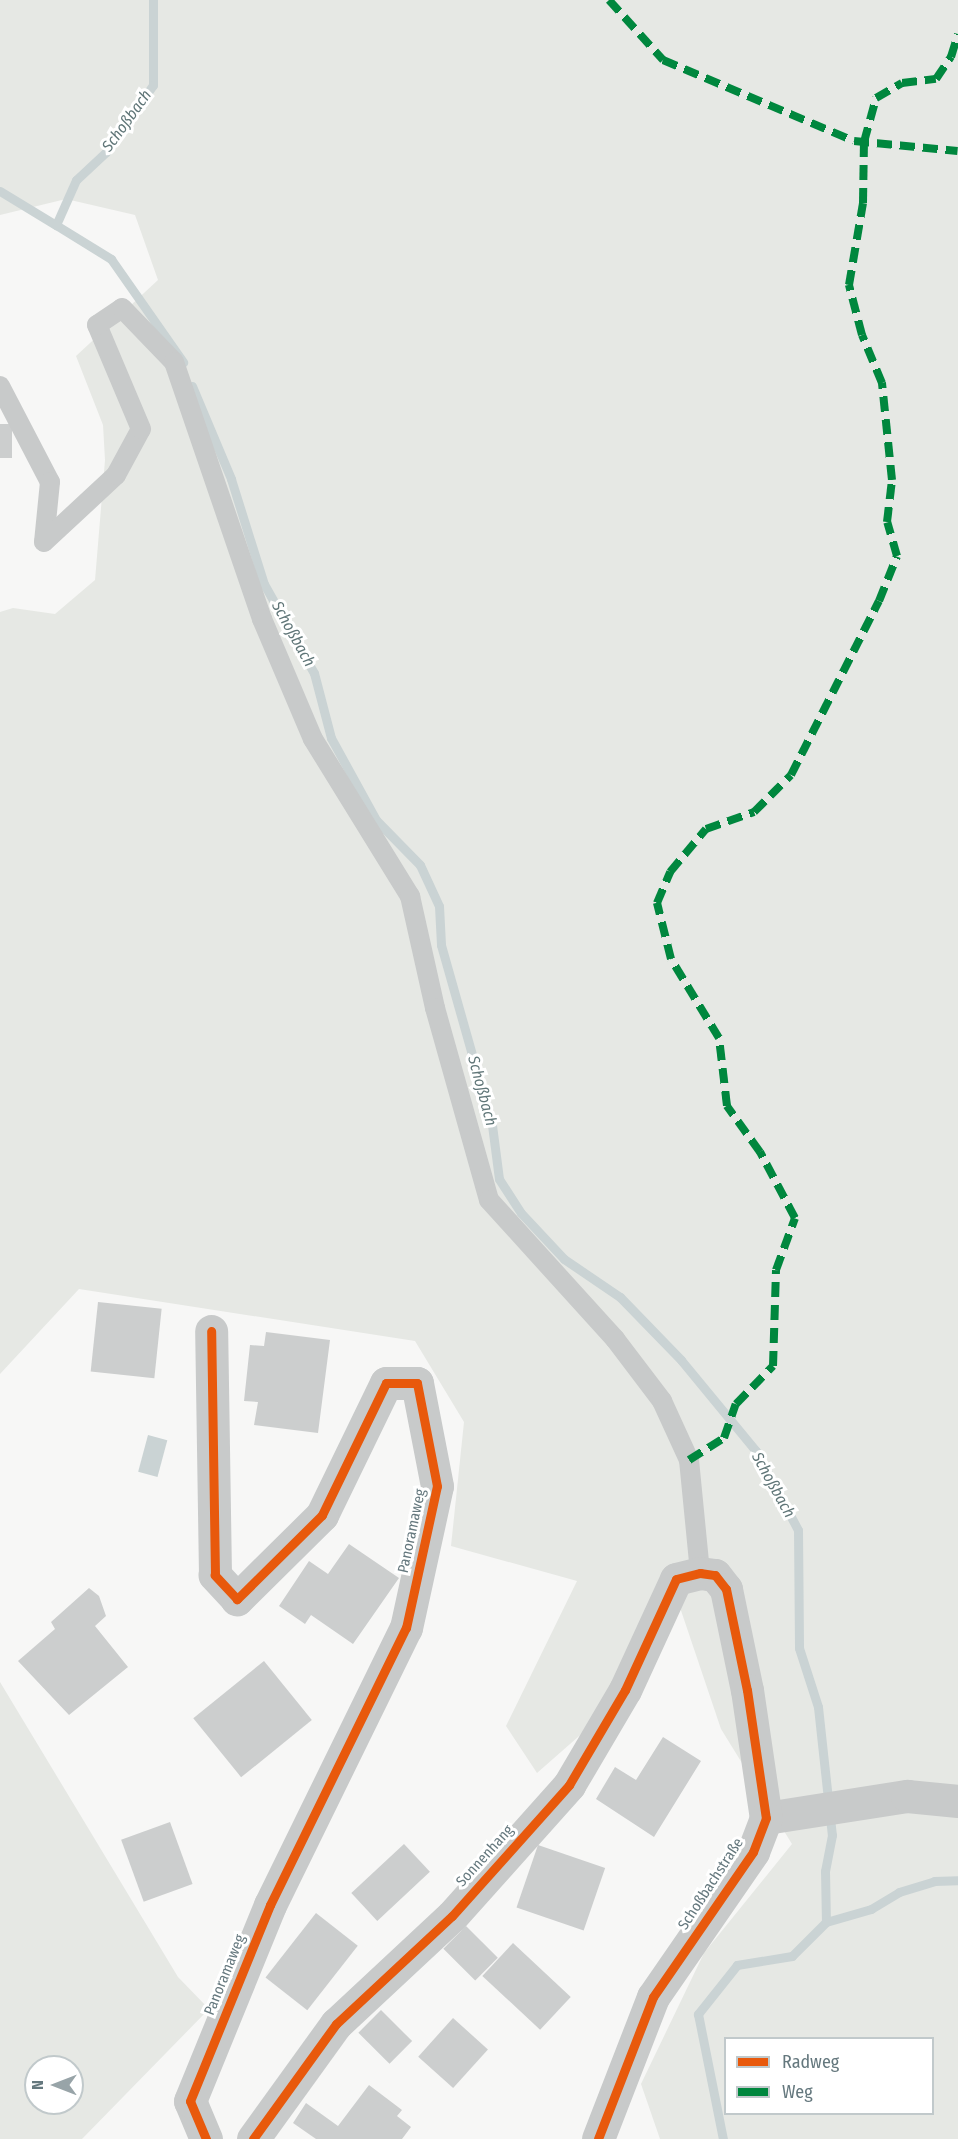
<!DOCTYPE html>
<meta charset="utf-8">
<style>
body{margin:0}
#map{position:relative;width:958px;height:2139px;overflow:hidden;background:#f7f7f6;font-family:"Fira Sans Condensed",sans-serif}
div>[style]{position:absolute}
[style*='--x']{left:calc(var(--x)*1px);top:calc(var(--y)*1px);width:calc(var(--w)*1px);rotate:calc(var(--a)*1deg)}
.green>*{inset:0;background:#e6e8e4}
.water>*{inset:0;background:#cad3d4;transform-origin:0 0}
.stream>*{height:9px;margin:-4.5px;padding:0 4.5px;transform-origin:4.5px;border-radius:4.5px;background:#cad3d4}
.building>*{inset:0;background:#cccece;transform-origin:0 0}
.lane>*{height:20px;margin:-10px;padding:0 10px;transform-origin:10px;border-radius:10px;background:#c8caca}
.street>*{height:33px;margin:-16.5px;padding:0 16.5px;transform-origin:16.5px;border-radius:16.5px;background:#c8caca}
.quiet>*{height:8px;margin-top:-4px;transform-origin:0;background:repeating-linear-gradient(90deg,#00873e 0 15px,transparent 0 23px)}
.cycleway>*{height:9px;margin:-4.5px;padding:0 4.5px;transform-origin:4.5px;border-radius:4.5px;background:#e8590c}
span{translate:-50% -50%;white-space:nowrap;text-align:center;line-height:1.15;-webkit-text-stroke:6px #fff;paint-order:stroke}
.street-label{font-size:15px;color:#65787e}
.water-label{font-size:16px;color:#607678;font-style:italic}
.legend{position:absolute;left:724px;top:2037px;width:210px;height:78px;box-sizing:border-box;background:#fff;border:2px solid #c1c9cb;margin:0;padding:8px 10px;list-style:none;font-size:18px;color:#65787e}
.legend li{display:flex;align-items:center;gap:12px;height:30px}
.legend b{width:30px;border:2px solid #c1c9cb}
.north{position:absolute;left:24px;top:2055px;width:60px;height:60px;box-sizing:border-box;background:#fff;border:2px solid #c1c9cb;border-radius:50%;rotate:270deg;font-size:16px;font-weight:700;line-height:24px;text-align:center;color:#65787e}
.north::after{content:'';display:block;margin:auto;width:21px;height:27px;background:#98a4a8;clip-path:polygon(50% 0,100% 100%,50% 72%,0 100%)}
</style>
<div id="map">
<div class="green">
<i style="clip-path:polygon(evenodd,0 0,958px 0,958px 2139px,660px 2139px,641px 2084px,704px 1953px,792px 1844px,721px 1729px,668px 1572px,603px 1715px,537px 1773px,506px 1726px,577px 1581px,451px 1546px,464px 1422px,415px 1341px,79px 1289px,0 1374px,0 612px,13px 608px,55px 614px,95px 580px,105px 460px,103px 425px,76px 356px,158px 280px,135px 215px,66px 199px,0 215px,0 0,726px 2038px,932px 2038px,932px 2114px,726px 2114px,726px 2038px)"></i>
<i style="clip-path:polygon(evenodd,0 1682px,178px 1977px,209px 2009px,82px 2139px,0 2139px,0 1682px,36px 2067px,72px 2067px,72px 2103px,36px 2103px,36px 2067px)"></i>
</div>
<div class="water">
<i style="left:148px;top:1435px;width:20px;height:38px;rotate:15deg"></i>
</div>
<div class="stream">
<i style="--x:153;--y:0;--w:85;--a:90"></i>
<i style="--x:153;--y:85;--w:82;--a:125"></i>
<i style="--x:106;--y:152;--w:41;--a:137"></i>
<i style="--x:76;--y:180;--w:49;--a:114"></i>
<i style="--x:56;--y:225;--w:65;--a:31.7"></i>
<i style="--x:111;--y:259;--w:126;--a:55"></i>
<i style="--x:0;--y:191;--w:66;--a:31.3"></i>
<i style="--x:192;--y:386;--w:101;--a:67.2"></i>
<i style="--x:231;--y:479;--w:110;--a:72.6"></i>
<i style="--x:264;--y:584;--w:102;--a:60.7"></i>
<i style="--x:314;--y:673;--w:67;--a:75.3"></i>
<i style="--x:331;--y:738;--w:94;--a:61.2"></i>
<i style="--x:376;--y:820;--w:63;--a:45.6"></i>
<i style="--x:420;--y:865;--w:45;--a:65.1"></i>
<i style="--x:439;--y:906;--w:39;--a:87"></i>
<i style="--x:441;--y:945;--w:187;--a:74.2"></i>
<i style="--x:492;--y:1125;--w:54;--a:82.6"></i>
<i style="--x:499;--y:1179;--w:40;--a:57.1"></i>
<i style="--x:521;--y:1213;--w:63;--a:46.9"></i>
<i style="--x:564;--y:1259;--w:68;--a:34.2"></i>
<i style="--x:620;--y:1297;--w:88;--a:45.9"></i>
<i style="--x:681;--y:1360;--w:118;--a:50.5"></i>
<i style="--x:756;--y:1451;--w:89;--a:62"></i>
<i style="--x:798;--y:1530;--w:118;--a:89.5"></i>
<i style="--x:799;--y:1648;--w:62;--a:72.1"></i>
<i style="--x:818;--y:1707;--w:129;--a:83.8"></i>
<i style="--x:832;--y:1835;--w:37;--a:101"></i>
<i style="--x:825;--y:1871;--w:51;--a:88.9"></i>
<i style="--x:826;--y:1922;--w:48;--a:135"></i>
<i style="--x:792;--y:1956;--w:56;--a:170.7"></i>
<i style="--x:737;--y:1965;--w:63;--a:128.5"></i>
<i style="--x:698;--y:2014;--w:127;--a:78.7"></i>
<i style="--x:826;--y:1922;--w:47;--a:-16.1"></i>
<i style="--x:871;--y:1909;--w:33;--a:-31"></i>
<i style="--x:899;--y:1892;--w:37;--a:-17"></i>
<i style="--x:934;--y:1881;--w:24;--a:-2"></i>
</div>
<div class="building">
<i style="left:0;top:424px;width:12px;height:34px"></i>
<i style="left:98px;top:1302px;width:64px;height:70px;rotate:6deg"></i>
<i style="clip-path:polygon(266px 1332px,330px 1340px,318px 1433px,254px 1425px,258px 1402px,244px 1401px,250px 1345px,264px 1346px)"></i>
<i style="clip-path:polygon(349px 1544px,399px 1578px,353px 1644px,311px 1615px,305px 1624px,279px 1606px,309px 1561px,328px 1574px)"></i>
<i style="clip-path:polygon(89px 1588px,99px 1596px,106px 1616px,95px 1626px,128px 1667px,69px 1715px,18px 1661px,55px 1629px,51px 1622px)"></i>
<i style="left:264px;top:1661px;width:76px;height:91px;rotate:51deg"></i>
<i style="clip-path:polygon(663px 1737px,701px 1761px,654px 1837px,596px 1799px,615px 1767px,636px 1780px)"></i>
<i style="left:170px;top:1822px;width:66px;height:52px;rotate:70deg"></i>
<i style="left:404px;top:1844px;width:38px;height:72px;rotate:47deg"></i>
<i style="left:538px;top:1845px;width:71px;height:66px;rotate:19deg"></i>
<i style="left:316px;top:1913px;width:53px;height:82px;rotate:38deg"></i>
<i style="left:466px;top:1926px;width:45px;height:32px;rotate:45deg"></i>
<i style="left:513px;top:1943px;width:79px;height:45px;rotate:43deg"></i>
<i style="left:381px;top:2010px;width:44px;height:32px;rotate:45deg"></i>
<i style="left:453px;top:2018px;width:47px;height:52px;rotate:42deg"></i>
<i style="clip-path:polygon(369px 2085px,402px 2110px,397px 2116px,411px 2127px,402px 2139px,316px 2139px,293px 2123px,306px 2103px,338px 2126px)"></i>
</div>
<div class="lane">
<i style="--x:0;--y:386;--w:108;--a:62.5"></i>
<i style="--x:50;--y:482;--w:60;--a:95.7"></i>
<i style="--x:44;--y:542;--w:98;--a:-42.9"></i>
<i style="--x:116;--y:475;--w:52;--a:-61.5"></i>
<i style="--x:141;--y:429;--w:113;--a:-112.9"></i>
<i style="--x:97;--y:325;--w:30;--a:-34"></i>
<i style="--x:122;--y:308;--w:75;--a:46.1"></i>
<i style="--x:174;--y:362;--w:272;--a:71.1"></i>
<i style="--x:262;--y:619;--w:130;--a:67"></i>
<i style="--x:313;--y:739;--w:185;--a:58.3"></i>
<i style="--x:410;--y:896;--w:115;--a:77.4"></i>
<i style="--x:435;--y:1008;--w:199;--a:74.3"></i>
<i style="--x:489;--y:1200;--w:188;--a:47.8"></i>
<i style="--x:615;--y:1339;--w:78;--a:52.8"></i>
<i style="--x:662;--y:1401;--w:65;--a:65.4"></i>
<i style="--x:689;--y:1460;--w:114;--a:84.4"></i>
</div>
<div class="street">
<i style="--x:766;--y:1818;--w:143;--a:-8.9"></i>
<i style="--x:907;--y:1796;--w:51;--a:5.6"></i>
<i style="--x:206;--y:2139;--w:41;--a:-112.8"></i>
<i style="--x:190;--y:2101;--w:212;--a:-67.8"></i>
<i style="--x:270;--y:1905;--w:309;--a:-63.9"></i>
<i style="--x:406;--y:1628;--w:145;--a:-77.7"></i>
<i style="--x:437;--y:1486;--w:105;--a:-101"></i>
<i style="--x:417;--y:1383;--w:31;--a:180"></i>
<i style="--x:386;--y:1383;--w:147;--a:115.9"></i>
<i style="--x:322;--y:1515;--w:120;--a:135.3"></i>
<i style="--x:237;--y:1599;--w:33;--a:-133"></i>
<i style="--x:215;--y:1575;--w:244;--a:-90.9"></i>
<i style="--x:253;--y:2139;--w:142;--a:-54.2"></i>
<i style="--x:336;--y:2024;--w:158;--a:-43"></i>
<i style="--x:452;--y:1916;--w:176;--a:-48.2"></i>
<i style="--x:569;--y:1785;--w:110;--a:-59.5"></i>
<i style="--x:625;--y:1690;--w:122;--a:-65.3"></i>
<i style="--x:676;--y:1579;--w:25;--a:-14"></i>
<i style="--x:700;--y:1573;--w:15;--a:8"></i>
<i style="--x:715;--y:1575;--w:18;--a:52"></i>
<i style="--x:726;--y:1589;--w:103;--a:78.3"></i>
<i style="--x:747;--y:1690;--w:129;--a:81.6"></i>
<i style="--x:766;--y:1818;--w:36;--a:111"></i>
<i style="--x:753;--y:1852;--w:176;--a:124.6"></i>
<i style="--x:653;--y:1997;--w:152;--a:111.2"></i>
</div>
<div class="quiet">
<i style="--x:609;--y:0;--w:81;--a:48"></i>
<i style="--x:663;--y:60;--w:207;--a:23"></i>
<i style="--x:854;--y:141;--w:104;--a:5.5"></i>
<i style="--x:689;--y:1460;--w:41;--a:-32.2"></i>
<i style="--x:724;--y:1438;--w:36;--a:-71"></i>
<i style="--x:736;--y:1404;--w:53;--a:-45.8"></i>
<i style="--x:773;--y:1366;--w:96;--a:-88.2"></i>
<i style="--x:776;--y:1270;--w:55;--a:-69.9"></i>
<i style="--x:795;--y:1218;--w:75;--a:-117.9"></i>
<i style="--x:760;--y:1152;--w:57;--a:-125.7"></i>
<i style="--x:727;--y:1106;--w:68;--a:-96.7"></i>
<i style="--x:719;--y:1038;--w:92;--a:-121.3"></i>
<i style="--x:671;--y:959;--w:58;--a:-104"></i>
<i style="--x:657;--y:903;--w:34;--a:-67"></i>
<i style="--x:670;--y:872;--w:56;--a:-50.1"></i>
<i style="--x:706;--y:829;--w:51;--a:-19.5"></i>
<i style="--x:754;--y:812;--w:52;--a:-45"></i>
<i style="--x:791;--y:775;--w:195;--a:-63.2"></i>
<i style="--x:879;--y:601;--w:48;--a:-68.2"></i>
<i style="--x:897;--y:556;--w:35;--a:-106"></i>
<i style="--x:887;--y:522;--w:42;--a:-83.2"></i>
<i style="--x:892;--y:480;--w:98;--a:-95.9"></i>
<i style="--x:882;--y:383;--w:52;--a:-112.6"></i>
<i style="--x:862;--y:335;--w:52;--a:-104.6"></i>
<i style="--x:849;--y:285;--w:83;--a:-80.3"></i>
<i style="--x:863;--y:203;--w:61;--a:-89.1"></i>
<i style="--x:864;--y:142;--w:46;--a:-74.7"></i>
<i style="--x:876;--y:98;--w:30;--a:-30"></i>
<i style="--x:902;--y:83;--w:34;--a:-7"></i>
<i style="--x:936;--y:79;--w:27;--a:-56"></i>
<i style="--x:951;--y:57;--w:24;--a:-73"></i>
</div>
<div class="cycleway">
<i style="--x:206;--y:2139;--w:41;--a:-112.8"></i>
<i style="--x:190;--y:2101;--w:212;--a:-67.8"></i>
<i style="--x:270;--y:1905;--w:309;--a:-63.9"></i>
<i style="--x:406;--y:1628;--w:145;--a:-77.7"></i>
<i style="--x:437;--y:1486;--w:105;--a:-101"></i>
<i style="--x:417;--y:1383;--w:31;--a:180"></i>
<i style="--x:386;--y:1383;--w:147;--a:115.9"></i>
<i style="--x:322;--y:1515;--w:120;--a:135.3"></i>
<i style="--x:237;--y:1599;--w:33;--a:-133"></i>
<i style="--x:215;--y:1575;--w:244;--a:-90.9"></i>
<i style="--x:253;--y:2139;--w:142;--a:-54.2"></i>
<i style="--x:336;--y:2024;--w:158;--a:-43"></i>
<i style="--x:452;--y:1916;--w:176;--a:-48.2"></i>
<i style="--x:569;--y:1785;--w:110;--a:-59.5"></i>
<i style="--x:625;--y:1690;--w:122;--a:-65.3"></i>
<i style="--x:676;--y:1579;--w:25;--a:-14"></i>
<i style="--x:700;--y:1573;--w:15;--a:8"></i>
<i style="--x:715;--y:1575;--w:18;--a:52"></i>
<i style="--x:726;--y:1589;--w:103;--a:78.3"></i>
<i style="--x:747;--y:1690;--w:129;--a:81.6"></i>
<i style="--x:766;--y:1818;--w:36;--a:111"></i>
<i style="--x:753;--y:1852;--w:176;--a:124.6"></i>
<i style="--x:653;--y:1997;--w:152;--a:111.2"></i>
</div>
<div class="street-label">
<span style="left:412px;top:1531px;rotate:-78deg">Panoramaweg</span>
<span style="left:485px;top:1856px;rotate:-48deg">Sonnenhang</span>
<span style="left:711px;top:1884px;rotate:-57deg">Schoßbachstraße</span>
<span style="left:225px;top:1975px;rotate:-68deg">Panoramaweg</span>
</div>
<div class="water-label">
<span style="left:127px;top:121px;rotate:-54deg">Schoßbach</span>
<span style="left:293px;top:634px;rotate:61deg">Schoßbach</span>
<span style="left:482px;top:1091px;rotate:75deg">Schoßbach</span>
<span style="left:773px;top:1485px;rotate:61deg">Schoßbach</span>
</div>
<ul class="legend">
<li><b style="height:8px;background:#e8590c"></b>Radweg</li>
<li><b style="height:8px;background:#00873e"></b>Weg</li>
</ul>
<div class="north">N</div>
</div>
